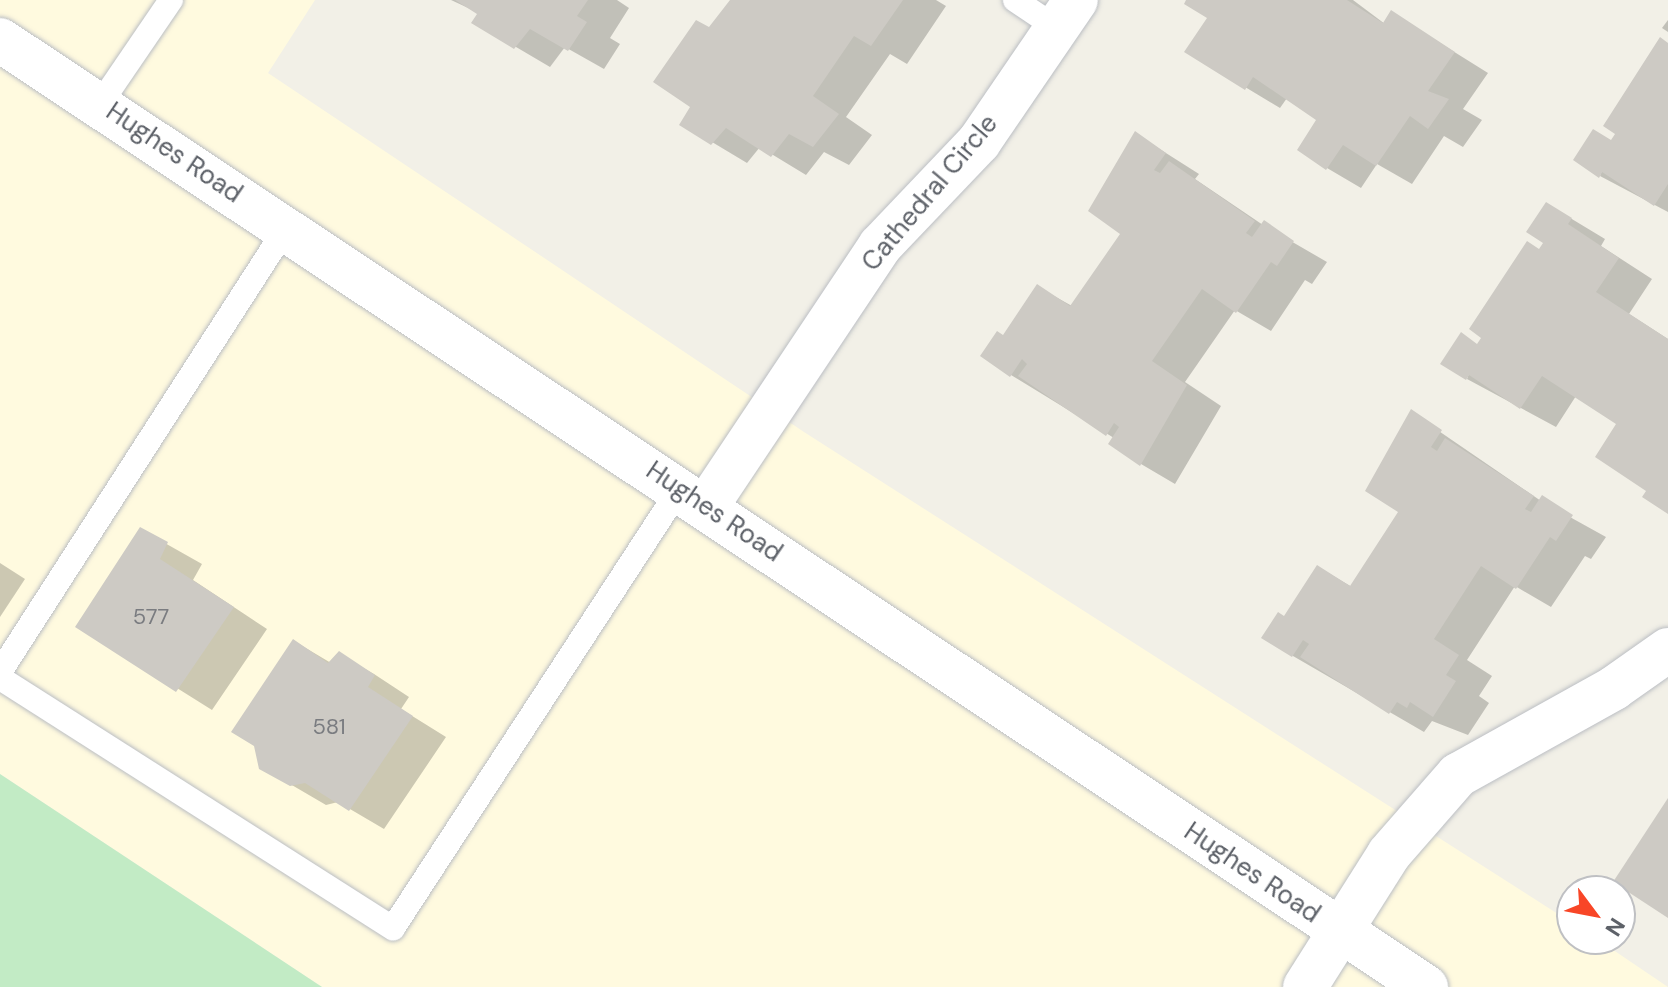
<!DOCTYPE html>
<style>
body{margin:0}
#map{position:relative;width:1668px;height:987px;overflow:hidden;background:#f2f0e7;font-family:"DM Sans",sans-serif}
div>[style]{position:absolute}
[style*='--x']{left:calc(var(--x)*1px);top:calc(var(--y)*1px);width:calc(var(--w)*1px);rotate:calc(var(--a)*1deg)}
.commercial>*{inset:0;background:#fffadf}
.green>*{inset:0;background:#c2ebc5}
.shadow>*{inset:0;background:#0003}
.building>*{inset:0;background:#cdcac4}
.roads{filter:drop-shadow(0 0 2px #bbbec3) drop-shadow(0 0 2px #bbbec3)}
.lane>*{height:24px;margin:-12px;padding:0 12px;transform-origin:12px;border-radius:12px;background:#fff}
.street>*{height:44px;margin:-22px;padding:0 22px;transform-origin:22px;border-radius:22px;background:#fff}
.secondary>*{height:44px;margin:-22px;padding:0 22px;transform-origin:22px;border-radius:22px;background:#fff}
span{translate:-50% -50%;white-space:nowrap;text-align:center;line-height:1.15;-webkit-text-stroke:7px #fff;paint-order:stroke}
.number-label{font-size:22px;color:#7a7c80}
.number-label span{-webkit-text-stroke-width:0}
.street-label{font-size:26px;color:#5e6269}
.north{position:absolute;left:1556px;top:875px;width:80px;height:80px;box-sizing:border-box;background:#fff;border:2px solid #bfc0c3;border-radius:50%;rotate:122deg;font-size:22px;font-weight:700;line-height:32px;text-align:center;color:#5e6269}
.north::after{content:'';display:block;margin:auto;width:28px;height:36px;background:#f84627;clip-path:polygon(50% 0,100% 100%,50% 72%,0 100%)}
</style>
<div id="map">
<div class="commercial">
<i style="clip-path:polygon(0 0,315px 0,268px 73px,804px 432px,1572px 923px,1572px 939px,1597px 939px,1668px 987px,322px 987px,0 774px)"></i>
</div>
<div class="green">
<i style="clip-path:polygon(0 774px,322px 987px,0 987px)"></i>
</div>
<div class="shadow">
<i style="clip-path:polygon(451px 0,617px 0,629px 8px,610px 38px,620px 44px,604px 69px,565px 47px,550px 67px,474px 22px,479px 13px)"></i>
<i style="clip-path:polygon(732px 0,936px 0,946px 6px,907px 64px,890px 54px,846px 117px,872px 135px,849px 165px,824px 152px,806px 175px,760px 147px,747px 163px,682px 124px,693px 106px,710px 30px)"></i>
<i style="clip-path:polygon(1189px 0,1353px 0,1385px 24px,1392px 13px,1488px 73px,1463px 109px,1482px 120px,1463px 147px,1444px 136px,1412px 184px,1377px 164px,1361px 188px,1327px 168px,1319px 120px,1287px 98px,1280px 108px,1187px 52px,1210px 18px)"></i>
<i style="clip-path:polygon(1668px 20px,1668px 32px,1662px 28px)"></i>
<i style="clip-path:polygon(1668px 45px,1668px 212px,1600px 176px,1612px 142px)"></i>
<i style="clip-path:polygon(1136px 134px,1199px 174px,1195px 179px,1263px 225px,1327px 262px,1312px 284px,1305px 280px,1271px 331px,1235px 310px,1185px 382px,1221px 406px,1175px 484px,1141px 464px,1114px 438px,1011px 375px,1004px 337px,1038px 287px,1072px 306px,1122px 233px)"></i>
<i style="clip-path:polygon(1547px 204px,1605px 239px,1601px 246px,1652px 279px,1629px 314px,1668px 339px,1668px 511px,1619px 424px,1576px 396px,1556px 427px,1467px 379px,1479px 345px,1546px 242px)"></i>
<i style="clip-path:polygon(1411px 412px,1541px 501px,1606px 537px,1591px 559px,1585px 556px,1551px 607px,1515px 586px,1467px 660px,1492px 676px,1479px 696px,1489px 703px,1468px 735px,1432px 721px,1424px 732px,1293px 656px,1285px 619px,1318px 567px,1352px 587px,1401px 511px)"></i>
<i style="clip-path:polygon(140px 529px,202px 564px,193px 580px,267px 629px,212px 710px,78px 626px)"></i>
<i style="clip-path:polygon(0 563px,25px 579px,0 617px)"></i>
<i style="clip-path:polygon(294px 641px,331px 663px,339px 654px,374px 674px,409px 697px,401px 709px,446px 737px,384px 829px,338px 802px,326px 805px,261px 767px)"></i>
</div>
<div class="building">
<i style="clip-path:polygon(455px 0,588px 0,577px 16px,587px 22px,568px 51px,530px 29px,514px 49px,471px 23px,477px 14px)"></i>
<i style="clip-path:polygon(730px 0,903px 0,871px 46px,854px 36px,813px 96px,839px 114px,813px 147px,789px 134px,771px 157px,726px 128px,711px 145px,679px 125px,690px 107px,653px 82px,696px 20px,709px 27px)"></i>
<i style="clip-path:polygon(1186px 0,1347px 0,1383px 23px,1391px 10px,1455px 52px,1428px 91px,1449px 99px,1428px 129px,1410px 116px,1376px 166px,1343px 145px,1326px 170px,1297px 150px,1316px 120px,1253px 77px,1245px 90px,1184px 52px,1207px 18px,1184px 4px)"></i>
<i style="clip-path:polygon(1660px 37px,1668px 43px,1668px 184px,1654px 206px,1602px 172px,1599px 178px,1573px 160px,1593px 129px,1611px 140px,1615px 134px,1603px 126px)"></i>
<i style="clip-path:polygon(1135px 131px,1166px 153px,1154px 170px,1160px 173px,1169px 161px,1255px 221px,1246px 233px,1252px 237px,1264px 220px,1294px 241px,1277px 266px,1271px 262px,1236px 313px,1202px 289px,1152px 361px,1187px 385px,1140px 466px,1108px 444px,1119px 427px,1114px 423px,1106px 436px,1018px 376px,1027px 364px,1022px 359px,1010px 377px,980px 356px,997px 331px,1003px 335px,1037px 284px,1070px 306px,1120px 234px,1088px 211px)"></i>
<i style="clip-path:polygon(1546px 202px,1572px 218px,1568px 224px,1619px 258px,1596px 292px,1668px 339px,1668px 514px,1642px 497px,1646px 491px,1595px 457px,1616px 424px,1542px 376px,1520px 409px,1469px 375px,1466px 380px,1440px 364px,1461px 332px,1477px 344px,1481px 338px,1469px 329px,1527px 241px,1539px 249px,1543px 243px,1526px 232px)"></i>
<i style="clip-path:polygon(1411px 409px,1442px 430px,1431px 447px,1437px 451px,1445px 438px,1534px 496px,1525px 509px,1531px 512px,1542px 495px,1573px 515px,1556px 541px,1550px 537px,1516px 589px,1481px 566px,1434px 639px,1459px 655px,1446px 675px,1456px 681px,1433px 717px,1410px 702px,1407px 708px,1397px 702px,1389px 714px,1300px 657px,1309px 644px,1303px 640px,1292px 657px,1261px 638px,1278px 612px,1284px 616px,1317px 565px,1350px 586px,1398px 512px,1365px 491px)"></i>
<i style="clip-path:polygon(140px 527px,168px 542px,160px 559px,234px 607px,176px 692px,75px 627px)"></i>
<i style="clip-path:polygon(293px 639px,328px 663px,339px 651px,375px 675px,368px 687px,413px 716px,349px 811px,305px 783px,290px 786px,259px 769px,254px 746px,231px 732px)"></i>
<i style="clip-path:polygon(1668px 798px,1668px 918px,1613px 882px)"></i>
</div>
<div class="roads">
<div class="lane">
<i style="--x:1015;--y:0;--w:50;--a:33.7"></i>
<i style="--x:100;--y:104;--w:126;--a:-55.7"></i>
<i style="--x:0;--y:672;--w:528;--a:-57.21"></i>
<i style="--x:0;--y:678;--w:466;--a:32.5"></i>
<i style="--x:393;--y:928;--w:525;--a:-56.88"></i>
</div>
<div class="street">
<i style="--x:706;--y:507;--w:314;--a:-56.3"></i>
<i style="--x:880;--y:246;--w:144;--a:-46.4"></i>
<i style="--x:979;--y:142;--w:172;--a:-55.7"></i>
<i style="--x:1305;--y:987;--w:157;--a:-57.7"></i>
<i style="--x:1389;--y:854;--w:105;--a:-48.9"></i>
<i style="--x:1458;--y:775;--w:179;--a:-29.1"></i>
<i style="--x:1614;--y:688;--w:66;--a:-35.1"></i>
</div>
<div class="secondary">
<i style="--x:0;--y:40;--w:1712;--a:33.59"></i>
</div>
</div>
<div class="number-label">
<span style="left:151px;top:617px">577</span>
<span style="left:329px;top:727px">581</span>
</div>
<div class="street-label">
<span style="left:174px;top:153px;rotate:34deg">Hughes Road</span>
<span style="left:930px;top:193px;rotate:-50deg">Cathedral Circle</span>
<span style="left:714px;top:512px;rotate:34deg">Hughes Road</span>
<span style="left:1252px;top:873px;rotate:34deg">Hughes Road</span>
</div>
<div class="north">N</div>
</div>
